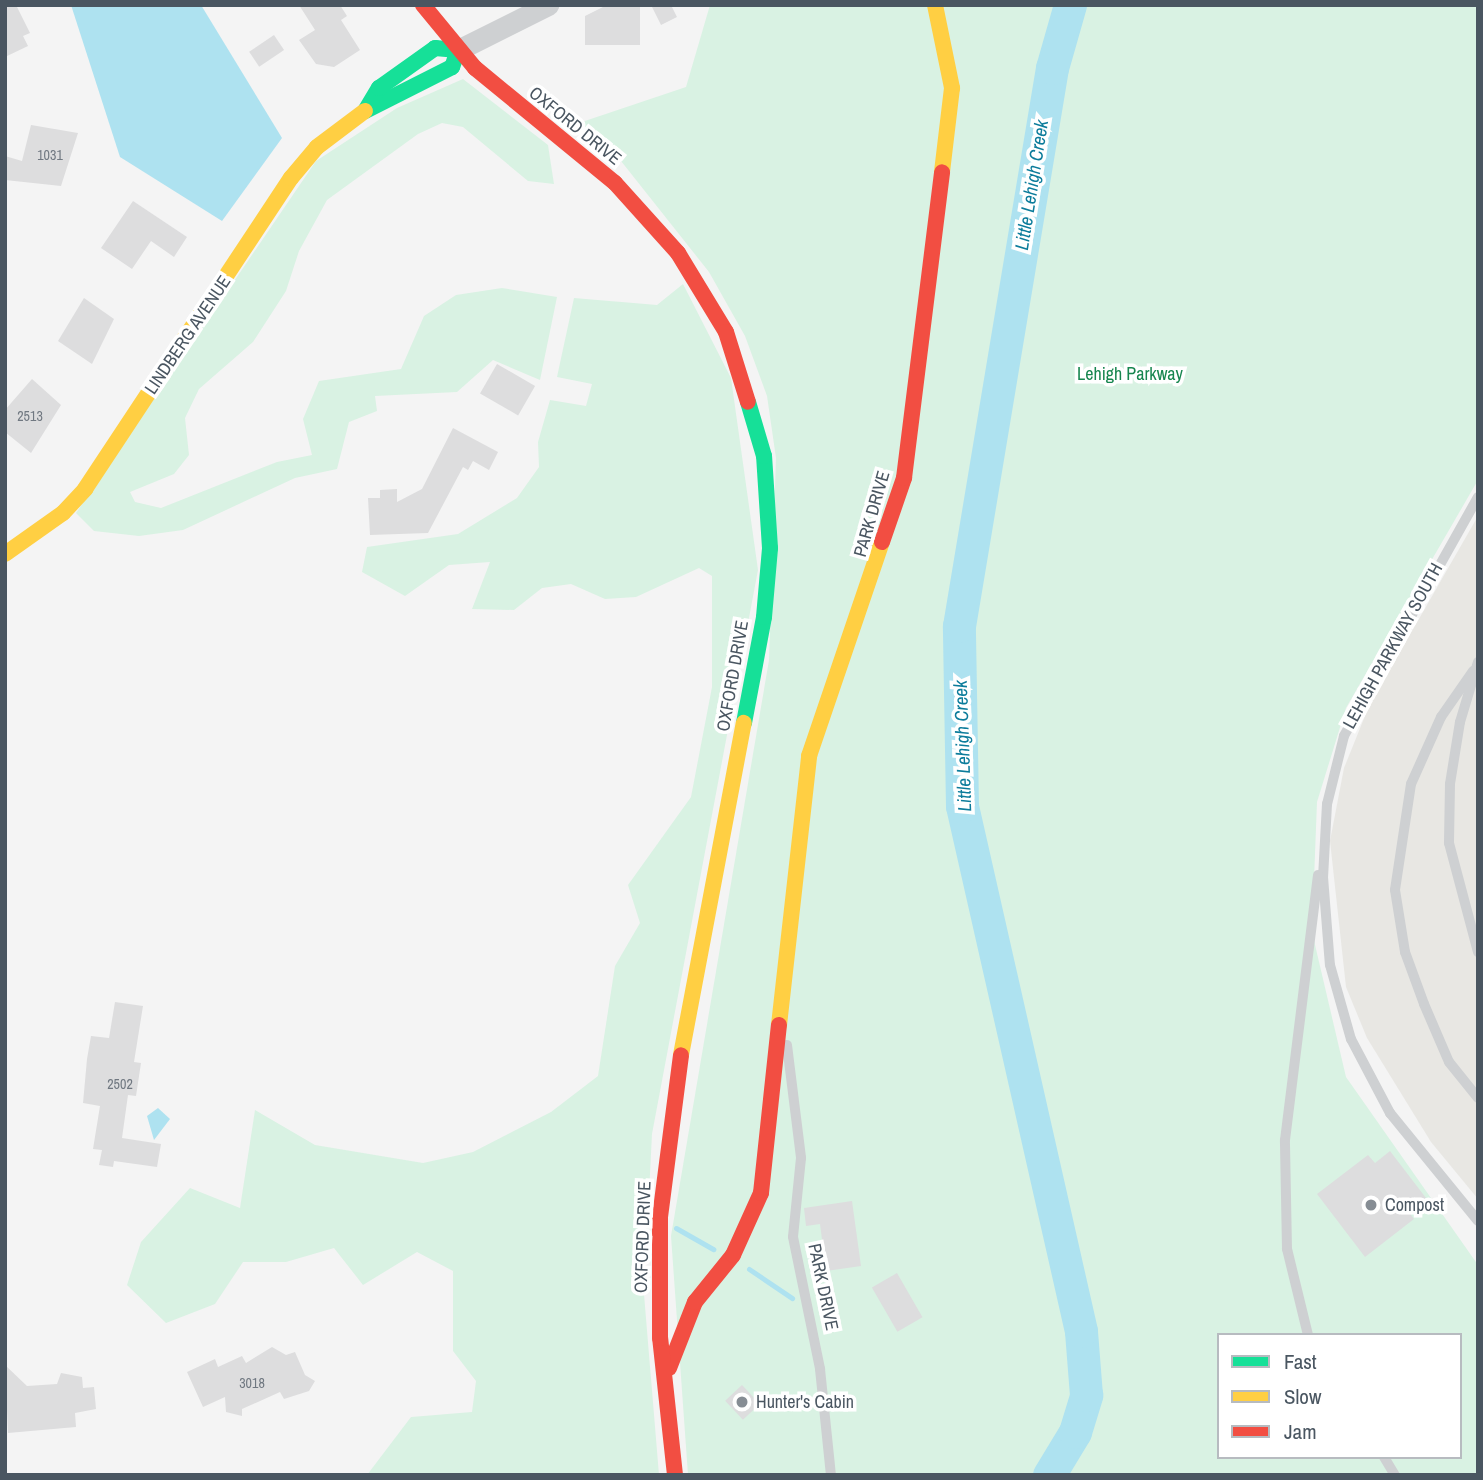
<!DOCTYPE html>
<style>
body{margin:0}
#map{position:relative;width:1483px;height:1480px;overflow:hidden;background:#f4f4f4;font-family:"Archivo Narrow",sans-serif}
div>[style]{position:absolute}
[style*='--x']{left:calc(var(--x)*1px);top:calc(var(--y)*1px);width:calc(var(--w)*1px);rotate:calc(var(--a)*1deg)}
.commercial>*{inset:0;background:#e8e7e3}
.green>*{inset:0;background:#d9f2e3}
.water>*{inset:0;background:#aee2f0}
.stream>*{height:5px;margin:-2.5px;padding:0 2.5px;transform-origin:2.5px;border-radius:2.5px;background:#aee2f0}
.river>*{height:33px;margin:-16.5px;padding:0 16.5px;transform-origin:16.5px;border-radius:16.5px;background:#aee2f0}
.building>*{inset:0;background:#ddddde;transform-origin:0 0}
.lane>*{height:10px;margin:-5px;padding:0 5px;transform-origin:5px;border-radius:5px;background:#ced0d2}
.street>*{height:21px;margin:-10.5px;padding:0 10.5px;transform-origin:10.5px;border-radius:10.5px;background:#ced0d2}
.fast>*{height:16px;margin:-8px;padding:0 8px;transform-origin:8px;border-radius:8px;background:#16e098}
.slow>*{height:16px;margin:-8px;padding:0 8px;transform-origin:8px;border-radius:8px;background:#ffcf43}
.jam>*{height:16px;margin:-8px;padding:0 8px;transform-origin:8px;border-radius:8px;background:#f24e42}
.dots>*{width:19px;height:19px;translate:-50% -50%;box-sizing:border-box;border:4px solid #fff;border-radius:50%}
span{translate:-50% -50%;white-space:nowrap;text-align:center;line-height:1.15;-webkit-text-stroke:7px #fff;paint-order:stroke}
.number-label{font-size:14px;color:#707881}
.number-label span{-webkit-text-stroke-width:0}
.street-label{font-size:18px;color:#4a5661}
.park-label{font-size:18px;color:#17864f}
.poi-label{font-size:18px;color:#4a5661}
.left{translate:0 -50%;text-align:left}
.water-label{font-size:19px;color:#0c7c9b;font-style:italic}
.frame{position:absolute;inset:0;border:7px solid #4a5661;pointer-events:none}
.legend{position:absolute;left:1217px;top:1333px;width:245px;height:126px;box-sizing:border-box;background:#fff;border:2px solid #b7bbc0;margin:0;padding:9px 12px;list-style:none;font-size:21px;color:#4a5661}
.legend li{display:flex;align-items:center;gap:14px;height:35px}
.legend b{width:35px;border:2px solid #b7bbc0}
</style>
<div id="map">
<div class="commercial">
<i style="clip-path:polygon(1478px 516px,1478px 1199px,1431px 1142px,1367px 1038px,1346px 987px,1330px 841px,1344px 768px,1369px 706px)"></i>
</div>
<div class="green">
<i style="clip-path:polygon(evenodd,710px 5px,1478px 5px,1478px 480px,1346px 708px,1317px 802px,1312px 932px,1346px 1077px,1478px 1265px,1478px 1475px,688px 1475px,671px 1236px,769px 660px,776px 458px,767px 396px,745px 336px,709px 272px,621px 161px,570px 126px,686px 87px,710px 5px,1219px 1335px,1460px 1335px,1460px 1457px,1219px 1457px,1219px 1335px)"></i>
<i style="clip-path:polygon(463px 79px,548px 145px,554px 184px,528px 181px,463px 127px,442px 123px,418px 134px,327px 200px,299px 251px,286px 291px,253px 342px,199px 389px,185px 418px,189px 455px,174px 474px,130px 492px,135px 502px,161px 508px,277px 462px,312px 455px,303px 419px,319px 381px,401px 369px,424px 316px,456px 295px,502px 288px,557px 297px,540px 380px,493px 360px,457px 392px,375px 396px,377px 411px,349px 422px,337px 469px,295px 478px,183px 530px,139px 536px,94px 531px,76px 513px,316px 161px,397px 108px)"></i>
<i style="clip-path:polygon(683px 284px,731px 378px,758px 570px,652px 1134px,644px 1294px,659px 1475px,367px 1475px,411px 1417px,472px 1412px,476px 1381px,453px 1351px,453px 1271px,417px 1252px,363px 1285px,334px 1248px,286px 1262px,243px 1262px,215px 1304px,166px 1323px,127px 1285px,141px 1242px,190px 1188px,240px 1208px,255px 1110px,315px 1145px,423px 1163px,473px 1152px,551px 1112px,598px 1076px,615px 966px,640px 923px,628px 885px,691px 797px,712px 687px,712px 576px,699px 568px,636px 597px,605px 599px,571px 584px,542px 588px,514px 610px,472px 609px,490px 562px,449px 565px,405px 596px,362px 572px,367px 547px,458px 534px,517px 498px,539px 467px,538px 442px,550px 400px,586px 406px,592px 384px,557px 377px,574px 298px,657px 305px)"></i>
</div>
<div class="water">
<i style="clip-path:polygon(71px 5px,201px 5px,282px 138px,222px 221px,120px 157px)"></i>
<i style="clip-path:polygon(158px 1108px,170px 1119px,154px 1140px,147px 1116px)"></i>
</div>
<div class="stream">
<i style="--x:676;--y:1228;--w:43;--a:29.6"></i>
<i style="--x:749;--y:1269;--w:52;--a:34"></i>
</div>
<div class="river">
<i style="--x:1049;--y:1475;--w:50;--a:-58.8"></i>
<i style="--x:1075;--y:1432;--w:39;--a:-73"></i>
<i style="--x:1086;--y:1395;--w:64;--a:-94.5"></i>
<i style="--x:1081;--y:1331;--w:538;--a:-102.77"></i>
<i style="--x:962;--y:806;--w:180;--a:-91"></i>
<i style="--x:959;--y:626;--w:566;--a:-80.54"></i>
<i style="--x:1052;--y:68;--w:66;--a:-74.1"></i>
</div>
<div class="building">
<i style="clip-path:polygon(5px 5px,16px 5px,30px 33px,23px 36px,28px 46px,5px 57px)"></i>
<i style="clip-path:polygon(299px 5px,340px 5px,347px 16px,341px 20px,360px 50px,334px 67px,316px 64px,299px 40px,315px 30px)"></i>
<i style="clip-path:polygon(607px 5px,640px 5px,640px 45px,585px 45px,585px 16px)"></i>
<i style="clip-path:polygon(651px 5px,671px 5px,677px 17px,661px 25px)"></i>
<i style="left:274px;top:35px;width:18px;height:30px;rotate:56deg"></i>
<i style="clip-path:polygon(31px 125px,78px 133px,61px 186px,5px 180px,5px 156px,22px 161px)"></i>
<i style="clip-path:polygon(133px 201px,187px 237px,174px 257px,151px 241px,132px 269px,101px 248px)"></i>
<i style="clip-path:polygon(84px 298px,114px 319px,92px 364px,58px 341px)"></i>
<i style="left:497px;top:364px;width:44px;height:34px;rotate:30deg"></i>
<i style="clip-path:polygon(32px 379px,61px 405px,31px 453px,5px 432px,5px 410px)"></i>
<i style="clip-path:polygon(453px 428px,498px 452px,489px 470px,473px 461px,468px 470px,463px 467px,428px 533px,370px 535px,368px 498px,380px 498px,380px 490px,397px 489px,397px 502px,422px 489px)"></i>
<i style="clip-path:polygon(115px 1002px,143px 1006px,134px 1062px,141px 1063px,136px 1096px,128px 1095px,122px 1138px,161px 1144px,157px 1167px,114px 1161px,113px 1167px,99px 1165px,102px 1150px,93px 1149px,100px 1106px,83px 1103px,87px 1059px,91px 1036px,109px 1038px)"></i>
<i style="clip-path:polygon(1390px 1151px,1426px 1198px,1408px 1211px,1414px 1219px,1365px 1257px,1317px 1194px,1368px 1155px,1375px 1163px)"></i>
<i style="clip-path:polygon(852px 1201px,861px 1266px,826px 1271px,820px 1224px,806px 1226px,804px 1208px)"></i>
<i style="left:897px;top:1273px;width:51px;height:29px;rotate:60deg"></i>
<i style="clip-path:polygon(272px 1347px,286px 1355px,295px 1352px,305px 1375px,315px 1381px,309px 1391px,284px 1399px,280px 1392px,242px 1409px,242px 1416px,226px 1412px,225px 1397px,203px 1407px,187px 1372px,215px 1359px,218px 1367px,242px 1356px,246px 1363px)"></i>
<i style="clip-path:polygon(5px 1365px,27px 1386px,57px 1384px,61px 1373px,82px 1377px,83px 1388px,94px 1387px,96px 1409px,75px 1413px,76px 1427px,8px 1433px)"></i>
<i style="left:742px;top:1385px;width:26px;height:23px;rotate:47deg"></i>
</div>
<div class="lane">
<i style="--x:1478;--y:497;--w:274;--a:119.3"></i>
<i style="--x:1344;--y:736;--w:70;--a:104"></i>
<i style="--x:1327;--y:804;--w:73;--a:93.1"></i>
<i style="--x:1323;--y:877;--w:88;--a:85.5"></i>
<i style="--x:1330;--y:965;--w:77;--a:74.2"></i>
<i style="--x:1351;--y:1039;--w:84;--a:62.2"></i>
<i style="--x:1390;--y:1113;--w:139;--a:50.8"></i>
<i style="--x:1478;--y:662;--w:63;--a:106.7"></i>
<i style="--x:1460;--y:722;--w:63;--a:99.2"></i>
<i style="--x:1450;--y:784;--w:59;--a:91"></i>
<i style="--x:1449;--y:843;--w:113;--a:75.1"></i>
<i style="--x:1473;--y:671;--w:56;--a:124.8"></i>
<i style="--x:1441;--y:717;--w:73;--a:114.1"></i>
<i style="--x:1411;--y:784;--w:107;--a:98.6"></i>
<i style="--x:1395;--y:890;--w:63;--a:80.8"></i>
<i style="--x:1405;--y:952;--w:55;--a:69.9"></i>
<i style="--x:1424;--y:1004;--w:63;--a:66.7"></i>
<i style="--x:1449;--y:1062;--w:46;--a:51.1"></i>
<i style="--x:787;--y:1045;--w:114;--a:82.9"></i>
<i style="--x:801;--y:1158;--w:79;--a:95.8"></i>
<i style="--x:793;--y:1237;--w:135;--a:78.4"></i>
<i style="--x:820;--y:1369;--w:107;--a:84.1"></i>
<i style="--x:1308;--y:1335;--w:89;--a:-103.7"></i>
<i style="--x:1287;--y:1249;--w:109;--a:-91.1"></i>
<i style="--x:1285;--y:1140;--w:267;--a:-82.9"></i>
<i style="--x:1384;--y:1457;--w:21;--a:59"></i>
</div>
<div class="street">
<i style="--x:458;--y:50;--w:101;--a:-26.6"></i>
</div>
<div class="fast">
<i style="--x:435;--y:48;--w:23;--a:5"></i>
<i style="--x:458;--y:50;--w:18;--a:109"></i>
<i style="--x:452;--y:67;--w:97;--a:153.2"></i>
<i style="--x:365;--y:111;--w:27;--a:-59"></i>
<i style="--x:379;--y:88;--w:69;--a:-35.5"></i>
<i style="--x:744;--y:723;--w:108;--a:-79.3"></i>
<i style="--x:764;--y:617;--w:69;--a:-85"></i>
<i style="--x:770;--y:548;--w:92;--a:-93.7"></i>
<i style="--x:764;--y:456;--w:56;--a:-106.5"></i>
</div>
<div class="slow">
<i style="--x:935;--y:5;--w:85;--a:78.4"></i>
<i style="--x:952;--y:88;--w:85;--a:96.8"></i>
<i style="--x:5;--y:554;--w:71;--a:-35.3"></i>
<i style="--x:63;--y:513;--w:33;--a:-47"></i>
<i style="--x:85;--y:489;--w:373;--a:-56.5"></i>
<i style="--x:291;--y:178;--w:40;--a:-50"></i>
<i style="--x:317;--y:147;--w:60;--a:-36.9"></i>
<i style="--x:779;--y:1025;--w:271;--a:-83.6"></i>
<i style="--x:809;--y:756;--w:226;--a:-71.2"></i>
<i style="--x:681;--y:1055;--w:338;--a:-79.3"></i>
</div>
<div class="jam">
<i style="--x:423;--y:5;--w:82;--a:50.5"></i>
<i style="--x:475;--y:68;--w:181;--a:39.4"></i>
<i style="--x:615;--y:183;--w:94;--a:48"></i>
<i style="--x:678;--y:253;--w:92;--a:58.7"></i>
<i style="--x:726;--y:332;--w:73;--a:72.6"></i>
<i style="--x:882;--y:542;--w:68;--a:-71"></i>
<i style="--x:904;--y:478;--w:308;--a:-82.9"></i>
<i style="--x:669;--y:1368;--w:71;--a:-68.5"></i>
<i style="--x:695;--y:1302;--w:60;--a:-51"></i>
<i style="--x:733;--y:1255;--w:68;--a:-65.7"></i>
<i style="--x:761;--y:1193;--w:169;--a:-83.9"></i>
<i style="--x:675;--y:1475;--w:138;--a:-96.2"></i>
<i style="--x:660;--y:1338;--w:121;--a:-90"></i>
<i style="--x:660;--y:1217;--w:163;--a:-82.6"></i>
</div>
<div class="dots">
<i style="left:1371px;top:1205px;background:#868d94"></i>
<i style="left:742px;top:1402px;background:#868d94"></i>
</div>
<div class="number-label">
<span style="left:50px;top:155px">1031</span>
<span style="left:30px;top:416px">2513</span>
<span style="left:120px;top:1084px">2502</span>
<span style="left:252px;top:1383px">3018</span>
</div>
<div class="street-label">
<span style="left:575px;top:126px;rotate:39deg">OXFORD DRIVE</span>
<span style="left:188px;top:335px;rotate:-56deg">LINDBERG AVENUE</span>
<span style="left:872px;top:514px;rotate:-74deg">PARK DRIVE</span>
<span style="left:1393px;top:646px;rotate:-61deg">LEHIGH PARKWAY SOUTH</span>
<span style="left:733px;top:676px;rotate:-80deg">OXFORD DRIVE</span>
<span style="left:643px;top:1237px;rotate:-88deg">OXFORD DRIVE</span>
<span style="left:823px;top:1287px;rotate:78deg">PARK DRIVE</span>
</div>
<div class="park-label">
<span style="left:1130px;top:374px">Lehigh Parkway</span>
</div>
<div class="poi-label">
<span class="left" style="left:1385px;top:1205px">Compost</span>
<span class="left" style="left:756px;top:1402px">Hunter's Cabin</span>
</div>
<div class="water-label">
<span style="left:1032px;top:185px;rotate:-81deg">Little Lehigh Creek</span>
<span style="left:963px;top:746px;rotate:-92deg">Little Lehigh Creek</span>
</div>
<div class="frame"></div>
<ul class="legend">
<li><b style="height:9px;background:#16e098"></b>Fast</li>
<li><b style="height:9px;background:#ffcf43"></b>Slow</li>
<li><b style="height:9px;background:#f24e42"></b>Jam</li>
</ul>
</div>
